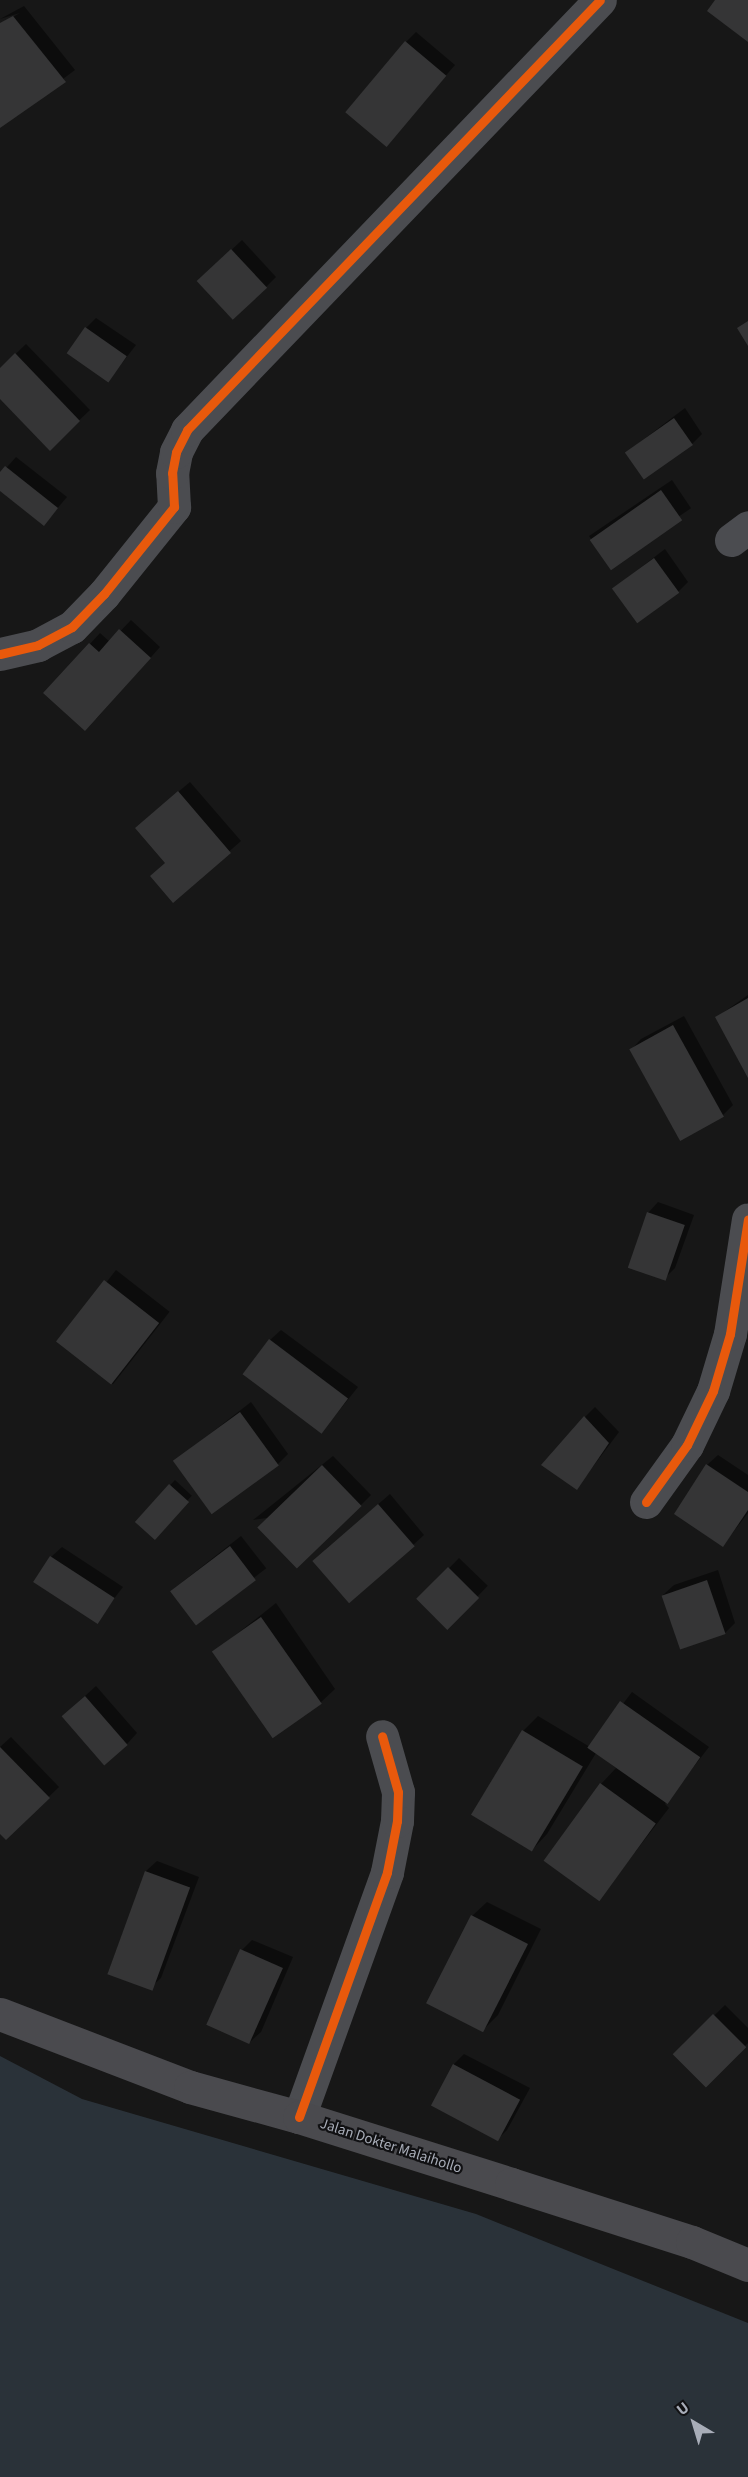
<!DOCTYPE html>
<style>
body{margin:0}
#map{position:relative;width:748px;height:2477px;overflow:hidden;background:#171717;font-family:"Source Sans 3",sans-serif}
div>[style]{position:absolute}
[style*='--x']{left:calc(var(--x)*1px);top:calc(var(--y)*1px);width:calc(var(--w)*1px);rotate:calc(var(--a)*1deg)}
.water>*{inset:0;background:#2a3239}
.shadow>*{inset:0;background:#0007;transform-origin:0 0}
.building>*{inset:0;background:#353536;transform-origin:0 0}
.minor>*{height:33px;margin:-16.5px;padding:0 16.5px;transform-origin:16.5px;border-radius:16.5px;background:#4b4c50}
.secondary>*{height:33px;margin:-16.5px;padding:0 16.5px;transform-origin:16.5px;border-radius:16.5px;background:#4a4a4e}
.cycleway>*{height:9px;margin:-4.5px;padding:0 4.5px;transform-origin:4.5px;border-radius:4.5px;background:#e8590c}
span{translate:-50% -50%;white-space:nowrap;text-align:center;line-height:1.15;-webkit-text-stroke:4.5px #111113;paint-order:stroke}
.street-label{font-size:15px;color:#a8adb8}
.north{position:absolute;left:664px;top:2393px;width:60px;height:60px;-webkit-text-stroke:4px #111113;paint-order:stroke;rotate:322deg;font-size:16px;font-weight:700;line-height:24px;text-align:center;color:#a8adb8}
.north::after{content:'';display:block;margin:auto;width:21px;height:27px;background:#a8adb8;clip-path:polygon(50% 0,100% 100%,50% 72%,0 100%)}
</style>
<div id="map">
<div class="water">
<i style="clip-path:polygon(0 2056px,82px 2099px,476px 2214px,748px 2323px,748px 2477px,0 2477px)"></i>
</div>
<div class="shadow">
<i style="clip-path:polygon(24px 6px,75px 70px,0 126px,0 24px,20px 13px,0 19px)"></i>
<i style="clip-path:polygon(416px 32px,455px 65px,395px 134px,406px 42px)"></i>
<i style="clip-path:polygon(242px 240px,276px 277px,266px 287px,209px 271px)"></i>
<i style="clip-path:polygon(96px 318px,136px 345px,109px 380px,86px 328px)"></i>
<i style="clip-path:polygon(26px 344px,90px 410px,50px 448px,0 397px,0 369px)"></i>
<i style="clip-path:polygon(685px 408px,702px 434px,692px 444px,627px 452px)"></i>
<i style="clip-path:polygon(16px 457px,67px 497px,44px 524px,0 489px,0 475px)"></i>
<i style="left:672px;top:480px;width:34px;height:100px;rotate:56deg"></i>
<i style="clip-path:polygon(665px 549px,688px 582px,678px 592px,614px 588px)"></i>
<i style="clip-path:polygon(131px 620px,160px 647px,96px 719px,45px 693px,100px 633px,110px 642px)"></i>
<i style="clip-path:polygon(190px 782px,241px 841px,173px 901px,166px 862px,147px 818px)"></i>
<i style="clip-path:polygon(748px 995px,748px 1075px,717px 1017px)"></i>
<i style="clip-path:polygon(684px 1016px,733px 1105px,722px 1116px,680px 1139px,631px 1050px,641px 1039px)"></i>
<i style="clip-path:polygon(658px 1202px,694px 1215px,675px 1268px,665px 1278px,648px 1213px)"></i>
<i style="left:116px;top:1270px;width:68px;height:92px;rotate:38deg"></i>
<i style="clip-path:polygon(281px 1330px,358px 1387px,322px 1432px,270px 1340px)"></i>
<i style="clip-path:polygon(251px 1402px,288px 1454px,278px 1464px,175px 1461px)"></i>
<i style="clip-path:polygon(595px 1407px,619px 1432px,577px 1488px,585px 1417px)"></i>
<i style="clip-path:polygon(718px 1455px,748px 1475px,748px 1513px,723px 1545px,707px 1465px)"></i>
<i style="clip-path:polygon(333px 1456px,371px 1495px,361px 1505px,253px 1520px)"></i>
<i style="left:175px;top:1480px;width:23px;height:56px;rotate:43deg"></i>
<i style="clip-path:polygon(390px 1494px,424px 1535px,413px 1545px,325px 1550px)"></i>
<i style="left:241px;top:1536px;width:41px;height:88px;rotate:52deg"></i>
<i style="clip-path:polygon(62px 1547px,123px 1587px,96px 1622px,51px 1557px)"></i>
<i style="left:459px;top:1558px;width:40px;height:58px;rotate:44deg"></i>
<i style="clip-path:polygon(718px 1570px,735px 1623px,725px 1633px,663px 1595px,674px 1585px)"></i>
<i style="clip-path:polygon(276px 1603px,335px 1689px,320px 1703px,214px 1652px)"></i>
<i style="clip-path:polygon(96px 1686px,137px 1733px,127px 1744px,74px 1706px)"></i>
<i style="clip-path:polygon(632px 1692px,709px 1747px,665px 1804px,669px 1808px,600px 1898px,601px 1784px,616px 1768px,596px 1753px,547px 1834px,533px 1849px,523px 1731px,538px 1716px,590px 1747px)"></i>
<i style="clip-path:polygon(11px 1737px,59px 1787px,6px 1838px,0 1832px,0 1747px)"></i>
<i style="clip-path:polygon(157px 1861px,199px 1877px,161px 1978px,150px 1988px,108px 1973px,146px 1871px)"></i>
<i style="clip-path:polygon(487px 1902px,541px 1929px,498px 2015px,483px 2030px,472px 1916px)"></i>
<i style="clip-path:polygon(252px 1940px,293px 1957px,261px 2032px,250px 2042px,242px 1950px)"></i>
<i style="clip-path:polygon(725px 2005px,748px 2028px,748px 2043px,705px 2085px,675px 2054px)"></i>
<i style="clip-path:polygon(464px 2054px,530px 2088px,507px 2130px,497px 2140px,433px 2106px,454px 2064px)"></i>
</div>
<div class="building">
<i style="clip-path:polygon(715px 0,748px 0,748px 42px,707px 11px)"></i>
<i style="clip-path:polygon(13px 16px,66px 82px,0 128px,0 23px)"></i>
<i style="left:405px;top:41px;width:54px;height:93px;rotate:40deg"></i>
<i style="left:231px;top:249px;width:53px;height:47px;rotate:47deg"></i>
<i style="clip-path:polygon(748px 321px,748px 346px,737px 328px)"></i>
<i style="left:85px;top:327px;width:51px;height:32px;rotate:35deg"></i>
<i style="clip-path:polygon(15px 353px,80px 421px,50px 451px,0 399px,0 368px)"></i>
<i style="left:674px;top:418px;width:33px;height:60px;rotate:55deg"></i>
<i style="clip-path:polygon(5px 466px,58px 508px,44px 526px,0 491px,0 472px)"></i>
<i style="left:661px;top:490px;width:37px;height:87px;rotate:55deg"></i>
<i style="left:654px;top:558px;width:43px;height:52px;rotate:54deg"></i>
<i style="clip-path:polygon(119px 629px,151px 658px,85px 731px,43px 693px,89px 643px,99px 652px)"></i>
<i style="clip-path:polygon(178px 791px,231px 853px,173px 903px,150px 876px,165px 863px,135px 828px)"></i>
<i style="clip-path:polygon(748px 998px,748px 1078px,715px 1017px)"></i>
<i style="left:673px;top:1025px;width:105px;height:50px;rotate:61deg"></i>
<i style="left:647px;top:1212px;width:40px;height:59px;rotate:19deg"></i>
<i style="left:104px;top:1280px;width:70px;height:78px;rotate:38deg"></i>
<i style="left:269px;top:1339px;width:99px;height:44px;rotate:37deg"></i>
<i style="left:240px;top:1412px;width:66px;height:83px;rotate:54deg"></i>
<i style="clip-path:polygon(584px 1416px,609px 1443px,577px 1490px,541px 1465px)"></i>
<i style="clip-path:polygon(706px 1464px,748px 1492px,748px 1510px,723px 1547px,674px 1514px)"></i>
<i style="left:322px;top:1465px;width:57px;height:90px;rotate:46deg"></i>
<i style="left:169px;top:1484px;width:27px;height:51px;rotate:42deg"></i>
<i style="left:378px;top:1504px;width:56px;height:87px;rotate:49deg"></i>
<i style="left:230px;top:1546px;width:43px;height:75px;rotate:53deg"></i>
<i style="left:50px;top:1556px;width:77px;height:31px;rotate:33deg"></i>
<i style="left:448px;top:1567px;width:44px;height:45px;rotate:45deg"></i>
<i style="left:707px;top:1580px;width:57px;height:48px;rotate:71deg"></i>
<i style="left:261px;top:1617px;width:106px;height:60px;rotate:55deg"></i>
<i style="left:85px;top:1696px;width:65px;height:31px;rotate:49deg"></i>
<i style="left:620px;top:1701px;width:98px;height:57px;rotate:35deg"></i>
<i style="left:522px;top:1730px;width:71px;height:99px;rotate:31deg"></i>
<i style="clip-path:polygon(0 1747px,50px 1798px,6px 1840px,0 1834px)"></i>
<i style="left:600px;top:1783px;width:69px;height:96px;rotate:36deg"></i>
<i style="left:145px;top:1871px;width:48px;height:110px;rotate:20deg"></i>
<i style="left:471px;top:1915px;width:64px;height:99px;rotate:27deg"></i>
<i style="left:240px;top:1949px;width:47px;height:83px;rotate:24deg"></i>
<i style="left:713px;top:2014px;width:47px;height:57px;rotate:45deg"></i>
<i style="left:453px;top:2064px;width:76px;height:47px;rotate:28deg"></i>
</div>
<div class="minor">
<i style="--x:731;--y:540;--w:21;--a:-37"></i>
<i style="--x:0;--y:654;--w:39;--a:-13"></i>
<i style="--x:38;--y:645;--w:38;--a:-28"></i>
<i style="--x:72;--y:627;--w:46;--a:-45.9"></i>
<i style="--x:104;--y:594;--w:112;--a:-51.2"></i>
<i style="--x:174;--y:507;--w:34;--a:-93"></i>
<i style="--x:172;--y:473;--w:21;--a:-79"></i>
<i style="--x:176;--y:452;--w:25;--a:-63"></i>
<i style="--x:187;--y:430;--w:596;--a:-46.16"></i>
<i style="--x:646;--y:1502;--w:70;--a:-54.3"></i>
<i style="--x:687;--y:1445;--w:60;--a:-64.3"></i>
<i style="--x:713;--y:1391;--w:59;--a:-73.4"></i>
<i style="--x:730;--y:1334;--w:116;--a:-81.1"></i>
<i style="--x:299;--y:2117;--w:260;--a:-70.2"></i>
<i style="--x:387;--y:1872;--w:52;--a:-78.9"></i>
<i style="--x:397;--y:1821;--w:29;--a:-88"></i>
<i style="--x:398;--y:1792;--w:58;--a:-105.9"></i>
</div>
<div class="secondary">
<i style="--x:0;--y:2014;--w:204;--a:21"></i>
<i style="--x:190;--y:2087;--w:113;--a:15.4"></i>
<i style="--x:299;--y:2117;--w:222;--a:17.5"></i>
<i style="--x:511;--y:2184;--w:190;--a:17.8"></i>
<i style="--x:692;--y:2242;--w:61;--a:22.3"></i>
</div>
<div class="cycleway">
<i style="--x:0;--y:654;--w:39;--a:-13"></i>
<i style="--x:38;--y:645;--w:38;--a:-28"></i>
<i style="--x:72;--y:627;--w:46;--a:-45.9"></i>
<i style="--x:104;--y:594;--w:112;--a:-51.2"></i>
<i style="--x:174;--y:507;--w:34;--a:-93"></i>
<i style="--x:172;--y:473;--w:21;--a:-79"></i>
<i style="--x:176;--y:452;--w:25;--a:-63"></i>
<i style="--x:187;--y:430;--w:596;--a:-46.16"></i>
<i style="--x:646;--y:1502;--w:70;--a:-54.3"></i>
<i style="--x:687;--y:1445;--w:60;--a:-64.3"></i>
<i style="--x:713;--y:1391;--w:59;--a:-73.4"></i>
<i style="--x:730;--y:1334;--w:116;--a:-81.1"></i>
<i style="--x:299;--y:2117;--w:260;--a:-70.2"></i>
<i style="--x:387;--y:1872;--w:52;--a:-78.9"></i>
<i style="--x:397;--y:1821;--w:29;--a:-88"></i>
<i style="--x:398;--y:1792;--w:58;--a:-105.9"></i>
</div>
<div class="street-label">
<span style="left:391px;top:2146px;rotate:18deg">Jalan Dokter Malaihollo</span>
</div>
<div class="north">U</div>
</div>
